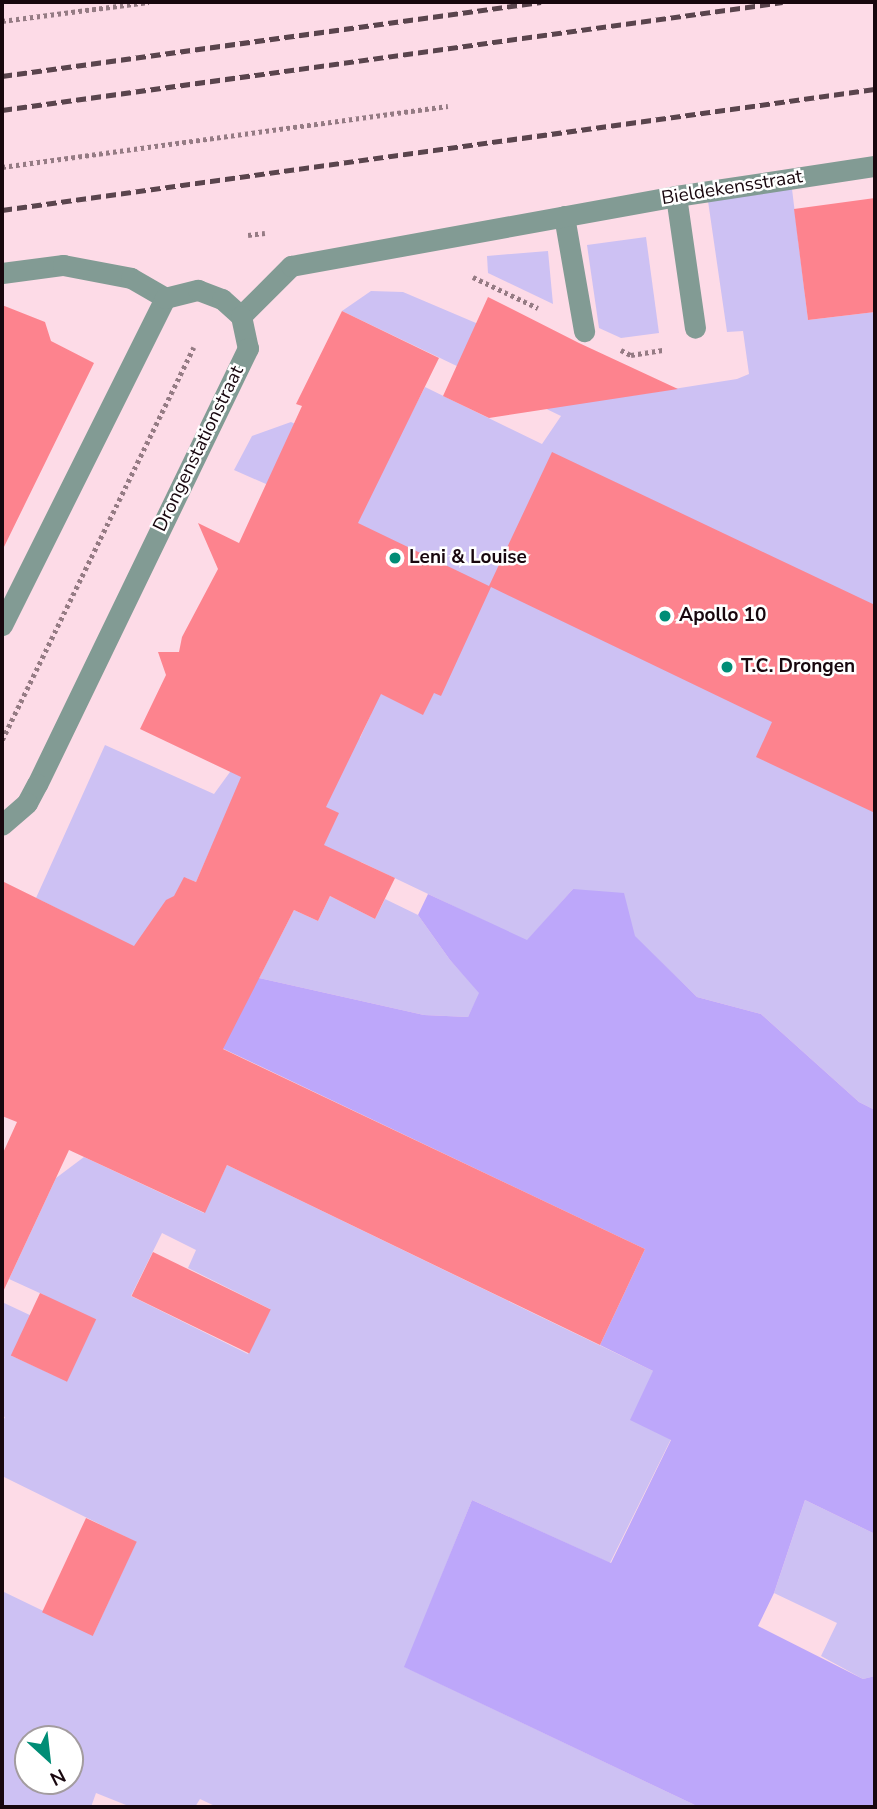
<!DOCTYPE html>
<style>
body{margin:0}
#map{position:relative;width:877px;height:1809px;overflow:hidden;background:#fddbe7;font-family:"Nunito Sans",sans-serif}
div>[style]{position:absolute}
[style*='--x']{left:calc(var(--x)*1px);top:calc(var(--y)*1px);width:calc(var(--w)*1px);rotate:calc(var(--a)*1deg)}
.green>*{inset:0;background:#cdc1f3}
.forest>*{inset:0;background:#bda7fa}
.building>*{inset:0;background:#fd838e;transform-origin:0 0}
.path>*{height:4.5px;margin-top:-2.25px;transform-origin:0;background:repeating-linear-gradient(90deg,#957b84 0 3.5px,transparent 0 7px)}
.lane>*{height:21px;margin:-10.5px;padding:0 10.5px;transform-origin:10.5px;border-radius:10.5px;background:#829b94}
.street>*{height:21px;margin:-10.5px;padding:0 10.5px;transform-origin:10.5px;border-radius:10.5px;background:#829b94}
.rail>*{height:5px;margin-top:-2.5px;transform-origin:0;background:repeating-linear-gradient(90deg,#5a444d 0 10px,transparent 0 15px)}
.dots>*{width:19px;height:19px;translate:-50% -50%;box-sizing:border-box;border:4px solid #fff;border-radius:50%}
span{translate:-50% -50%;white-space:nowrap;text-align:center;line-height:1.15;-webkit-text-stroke:5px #fff;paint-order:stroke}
.street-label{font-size:19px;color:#18070e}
.poi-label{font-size:19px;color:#18070e;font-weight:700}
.left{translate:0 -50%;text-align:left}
.frame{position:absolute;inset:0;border:4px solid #18070e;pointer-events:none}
.north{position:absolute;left:14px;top:1725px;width:70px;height:70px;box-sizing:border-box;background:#fff;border:2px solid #a39c9f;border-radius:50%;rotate:153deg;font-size:19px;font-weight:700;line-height:28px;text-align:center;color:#18070e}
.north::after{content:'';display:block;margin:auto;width:24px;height:32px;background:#008d76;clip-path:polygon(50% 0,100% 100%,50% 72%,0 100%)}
</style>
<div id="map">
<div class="green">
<i style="clip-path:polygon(792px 189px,808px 320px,875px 312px,875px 1110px,859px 1102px,761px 1014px,697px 997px,634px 936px,573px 889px,527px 941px,361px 862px,211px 848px,196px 882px,186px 878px,229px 994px,36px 898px,105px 745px,214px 794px,230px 772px,267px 694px,360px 738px,371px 714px,266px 484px,234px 470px,252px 436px,291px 422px,384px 466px,425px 387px,542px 444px,561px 416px,342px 311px,371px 291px,403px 292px,476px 323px,629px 396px,737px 379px,749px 374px,743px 331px,727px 332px,708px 201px)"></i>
<i style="clip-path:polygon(646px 237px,659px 333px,621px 338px,599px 328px,587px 245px)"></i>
<i style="clip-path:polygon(548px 251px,553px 304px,488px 273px,487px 256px)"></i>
<i style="clip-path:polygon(330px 896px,375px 919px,385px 899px,418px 915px,450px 960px,480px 993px,468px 1017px,424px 1015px,259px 978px,294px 910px,318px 921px)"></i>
<i style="clip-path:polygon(evenodd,84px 1157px,204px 1213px,227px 1165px,653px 1371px,671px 1439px,610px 1563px,472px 1500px,405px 1667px,699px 1807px,217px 1807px,200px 1799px,195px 1807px,131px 1807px,96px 1793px,91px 1807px,2px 1807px,2px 1591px,93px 1635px,136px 1542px,2px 1476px,2px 1423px,5px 1417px,2px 1416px,2px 1302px,34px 1317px,44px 1295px,9px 1279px,56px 1178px,84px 1157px,162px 1233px,196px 1250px,188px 1268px,270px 1309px,248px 1354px,131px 1296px,162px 1233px,84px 1157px,26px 1326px,67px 1381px,12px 1356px,26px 1326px,84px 1157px,28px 1739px,70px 1739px,70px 1781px,28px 1781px,28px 1739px)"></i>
<i style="clip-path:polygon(805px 1500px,875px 1534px,875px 1676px,863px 1679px,821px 1656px,837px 1623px,774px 1593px)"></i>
</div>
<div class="forest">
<i style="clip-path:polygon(573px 889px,624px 893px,635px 936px,697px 997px,761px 1014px,859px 1102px,875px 1110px,875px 1534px,805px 1500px,774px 1593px,758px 1626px,863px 1679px,875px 1676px,875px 1807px,699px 1807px,404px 1667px,472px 1500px,611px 1563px,671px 1440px,630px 1420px,653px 1371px,600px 1345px,645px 1249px,209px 1042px,239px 970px,259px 978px,424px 1015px,468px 1017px,479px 993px,450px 960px,418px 915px,428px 894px,527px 940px)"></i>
</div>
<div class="building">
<i style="clip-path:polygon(875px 198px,875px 312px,808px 320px,794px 209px)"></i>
<i style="clip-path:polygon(488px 297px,579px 343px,678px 389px,489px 418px,443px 396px)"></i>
<i style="clip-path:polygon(2px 305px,45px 322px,51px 341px,94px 363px,2px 551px)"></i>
<i style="clip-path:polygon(342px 311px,439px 358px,358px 523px,489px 586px,552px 452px,875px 605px,875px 813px,756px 757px,772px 722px,491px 587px,441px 696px,434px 693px,423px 715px,381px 694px,326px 807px,339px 813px,324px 845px,395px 878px,375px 919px,330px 896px,318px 921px,294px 910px,223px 1049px,645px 1249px,600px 1345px,227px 1165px,205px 1213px,69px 1150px,2px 1294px,2px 1155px,17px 1122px,2px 1116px,2px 881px,134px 946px,166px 900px,174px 896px,184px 877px,196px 882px,241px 777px,140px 729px,166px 675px,158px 652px,179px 652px,182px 637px,218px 569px,198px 523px,239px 543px,302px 406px,296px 404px)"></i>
<i style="left:153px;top:1252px;width:131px;height:49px;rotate:26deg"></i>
<i style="left:40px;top:1293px;width:62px;height:69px;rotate:25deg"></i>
<i style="left:86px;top:1518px;width:56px;height:104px;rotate:25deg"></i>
</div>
<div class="path">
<i style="--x:2;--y:21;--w:148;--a:-7.4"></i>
<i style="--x:2;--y:167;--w:450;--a:-7.8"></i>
<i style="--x:248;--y:235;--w:17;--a:-7"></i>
<i style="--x:473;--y:277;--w:72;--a:25.5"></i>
<i style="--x:621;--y:350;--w:11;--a:27"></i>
<i style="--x:631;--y:355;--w:32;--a:-9"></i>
<i style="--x:2;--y:740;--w:437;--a:-64"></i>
</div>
<div class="lane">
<i style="--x:2;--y:273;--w:62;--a:-7.5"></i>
<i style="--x:63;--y:265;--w:69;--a:10.8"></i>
<i style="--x:131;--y:278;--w:39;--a:30"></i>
</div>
<div class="street">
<i style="--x:676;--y:196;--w:133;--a:81.8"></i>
<i style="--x:564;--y:216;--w:117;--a:80.1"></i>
<i style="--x:241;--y:316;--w:71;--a:-45"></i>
<i style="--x:291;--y:266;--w:391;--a:-10.3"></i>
<i style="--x:676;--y:196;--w:201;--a:-8.6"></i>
<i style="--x:2;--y:625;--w:365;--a:-63.5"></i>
<i style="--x:165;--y:298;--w:34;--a:-14"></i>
<i style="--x:198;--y:290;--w:26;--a:21"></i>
<i style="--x:222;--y:299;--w:25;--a:42"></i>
<i style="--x:241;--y:316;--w:33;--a:78"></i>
<i style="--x:248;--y:348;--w:484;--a:115.8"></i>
<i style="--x:37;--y:784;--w:21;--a:118"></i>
<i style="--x:27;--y:803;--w:33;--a:139"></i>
</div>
<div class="rail">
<i style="--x:2;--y:76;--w:544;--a:-7.82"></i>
<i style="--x:2;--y:110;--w:788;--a:-7.87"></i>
<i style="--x:2;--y:210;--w:881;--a:-7.89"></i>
</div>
<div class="dots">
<i style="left:395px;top:558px;background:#008d76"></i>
<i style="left:665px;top:616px;background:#008d76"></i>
<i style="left:727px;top:667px;background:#008d76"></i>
</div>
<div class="street-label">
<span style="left:732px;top:188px;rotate:-9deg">Bieldekensstraat</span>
<span style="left:199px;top:449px;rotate:-64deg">Drongenstationstraat</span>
</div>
<div class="poi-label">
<span class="left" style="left:409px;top:558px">Leni &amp; Louise</span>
<span class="left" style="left:679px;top:616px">Apollo 10</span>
<span class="left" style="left:741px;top:667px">T.C. Drongen</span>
</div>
<div class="frame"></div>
<div class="north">N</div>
</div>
